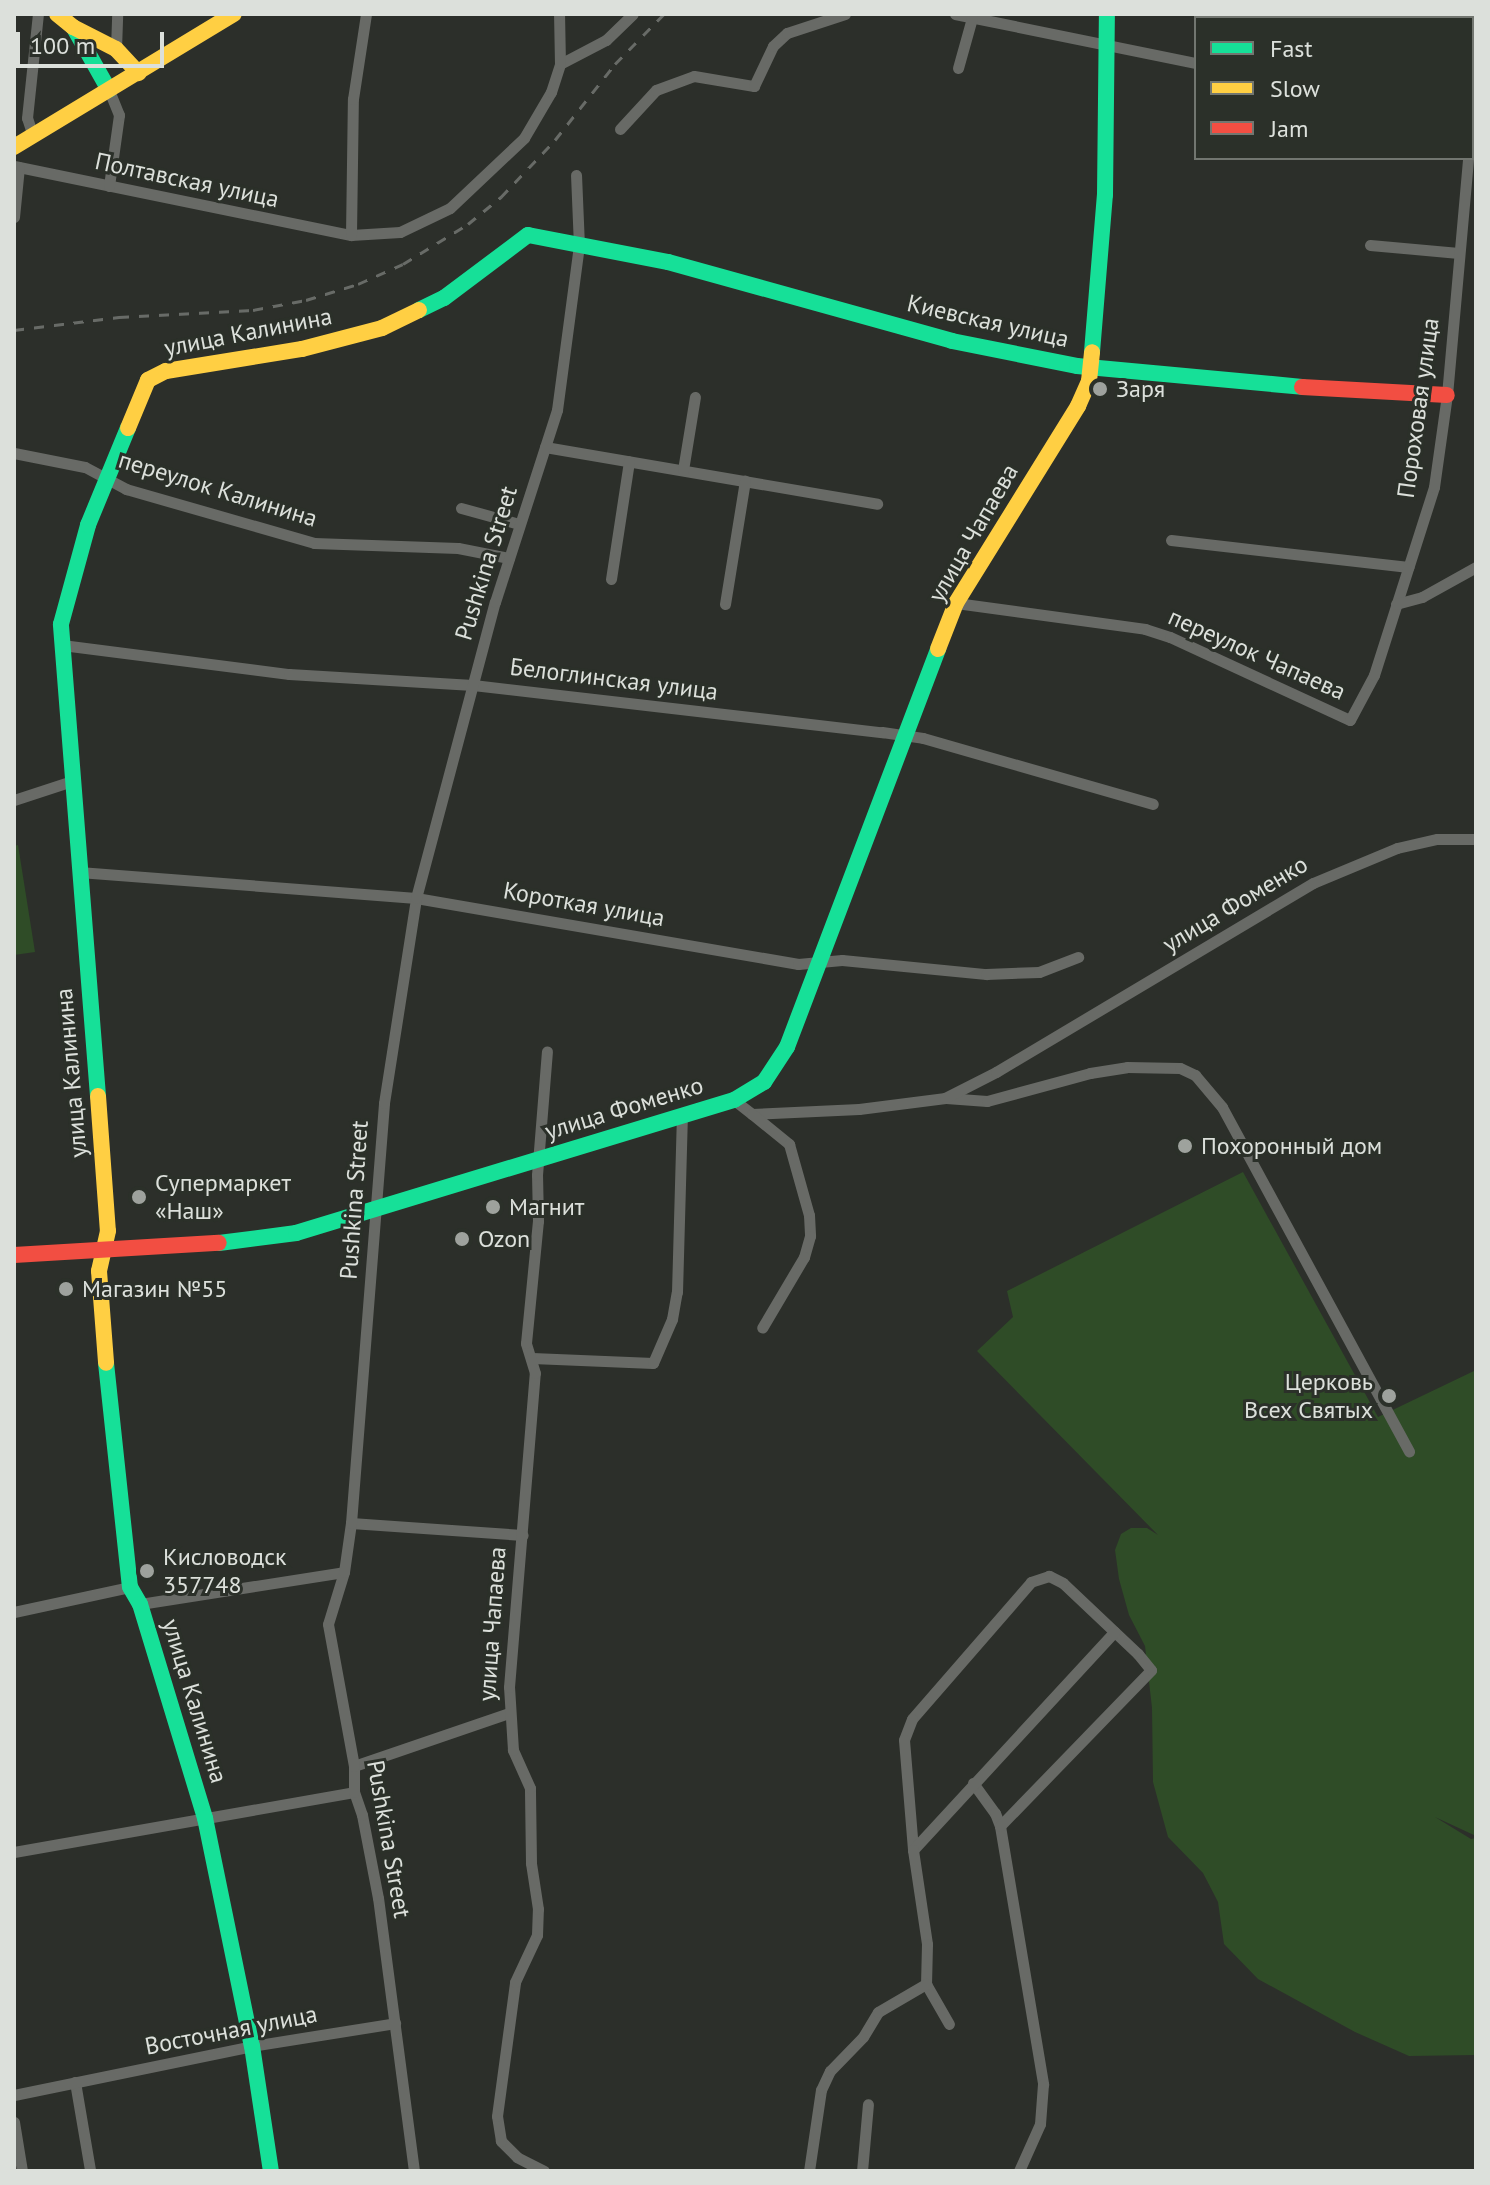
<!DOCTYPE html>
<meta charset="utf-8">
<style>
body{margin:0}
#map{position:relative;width:1490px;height:2185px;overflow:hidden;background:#2c2f2a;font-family:"PT Sans",sans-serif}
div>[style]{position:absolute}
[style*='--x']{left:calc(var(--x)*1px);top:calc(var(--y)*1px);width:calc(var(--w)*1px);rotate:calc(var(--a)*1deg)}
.green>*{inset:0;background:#2f4c27}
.street>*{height:11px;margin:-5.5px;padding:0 5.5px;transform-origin:5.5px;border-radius:5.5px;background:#686a66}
.fast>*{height:16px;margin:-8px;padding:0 8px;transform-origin:8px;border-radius:8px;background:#16e098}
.slow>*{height:16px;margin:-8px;padding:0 8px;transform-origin:8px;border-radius:8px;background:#ffcf43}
.jam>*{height:16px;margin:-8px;padding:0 8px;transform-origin:8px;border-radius:8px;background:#f24e42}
.rail>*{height:3px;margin-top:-1.5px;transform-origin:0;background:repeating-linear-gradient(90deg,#686b67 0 10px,transparent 0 20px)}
.dots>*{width:22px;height:22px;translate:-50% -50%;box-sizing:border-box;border:4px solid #2b3029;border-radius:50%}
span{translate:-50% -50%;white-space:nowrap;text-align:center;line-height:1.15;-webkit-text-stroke:6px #2b3029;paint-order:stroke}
.street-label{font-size:24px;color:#dce0db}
.poi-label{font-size:24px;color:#dce0db}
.left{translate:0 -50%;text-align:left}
.right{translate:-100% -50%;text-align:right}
.frame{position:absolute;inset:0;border:16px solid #dce0db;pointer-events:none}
.legend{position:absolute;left:1194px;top:16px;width:280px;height:144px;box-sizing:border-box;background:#2b3029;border:2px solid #727670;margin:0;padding:10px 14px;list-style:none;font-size:24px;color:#dce0db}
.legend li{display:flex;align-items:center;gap:16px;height:40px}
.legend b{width:40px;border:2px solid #727670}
.scale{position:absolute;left:16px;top:32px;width:148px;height:36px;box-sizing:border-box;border:4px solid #dce0db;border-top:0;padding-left:10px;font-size:24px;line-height:28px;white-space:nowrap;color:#dce0db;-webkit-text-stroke:6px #2b3029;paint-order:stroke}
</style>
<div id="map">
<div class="green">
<i style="clip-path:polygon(18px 845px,35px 952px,14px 955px,14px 846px)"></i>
<i style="clip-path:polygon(1243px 1172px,1378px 1417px,1476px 1370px,1476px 1836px,1435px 1817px,1471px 1839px,1476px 1838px,1476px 2055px,1409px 2056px,1355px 2032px,1258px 1979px,1224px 1944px,1218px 1902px,1203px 1873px,1168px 1837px,1153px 1782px,1152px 1708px,1145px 1646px,1129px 1615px,1119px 1579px,1115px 1550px,1121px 1534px,1131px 1528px,1147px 1528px,1158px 1535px,977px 1351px,1013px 1317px,1007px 1291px)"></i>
</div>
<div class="street">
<i style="--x:955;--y:14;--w:246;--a:11.5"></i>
<i style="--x:116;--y:49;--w:35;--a:-88"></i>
<i style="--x:560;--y:64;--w:52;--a:-27.6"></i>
<i style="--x:606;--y:40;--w:37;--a:-44"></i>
<i style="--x:958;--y:68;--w:52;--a:-74.4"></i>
<i style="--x:1472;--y:115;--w:4;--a:14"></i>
<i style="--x:620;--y:129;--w:53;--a:-47.3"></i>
<i style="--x:656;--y:90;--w:40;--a:-20.2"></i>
<i style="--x:694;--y:76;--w:61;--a:9.5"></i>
<i style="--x:754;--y:86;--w:44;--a:-64.6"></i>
<i style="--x:773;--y:46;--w:19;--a:-43"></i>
<i style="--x:787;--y:33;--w:61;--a:-18.1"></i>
<i style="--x:33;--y:136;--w:19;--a:-108"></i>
<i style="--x:27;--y:118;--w:105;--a:-84"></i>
<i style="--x:14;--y:166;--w:344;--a:11.6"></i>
<i style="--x:351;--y:235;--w:49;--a:-3.5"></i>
<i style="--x:400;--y:232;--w:55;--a:-25.6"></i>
<i style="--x:450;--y:208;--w:102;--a:-43.4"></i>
<i style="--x:524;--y:138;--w:53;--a:-59.6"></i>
<i style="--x:551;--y:92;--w:29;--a:-72"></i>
<i style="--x:560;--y:64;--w:50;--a:-91.1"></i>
<i style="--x:109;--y:186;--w:72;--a:-82"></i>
<i style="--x:119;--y:115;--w:27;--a:-112"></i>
<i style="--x:14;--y:217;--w:50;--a:-84.3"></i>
<i style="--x:351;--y:235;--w:136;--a:-89.2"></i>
<i style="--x:353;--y:99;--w:86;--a:-81.3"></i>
<i style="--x:1370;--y:245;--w:89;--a:5.1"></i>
<i style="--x:545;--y:447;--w:337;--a:9.7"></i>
<i style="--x:14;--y:453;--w:72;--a:11.2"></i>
<i style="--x:85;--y:467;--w:47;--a:28.2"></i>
<i style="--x:126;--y:489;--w:196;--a:16"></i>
<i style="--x:314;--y:543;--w:144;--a:2"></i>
<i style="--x:458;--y:548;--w:52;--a:11.1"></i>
<i style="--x:683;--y:470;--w:74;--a:-80.7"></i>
<i style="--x:461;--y:508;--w:60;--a:15.4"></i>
<i style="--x:1171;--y:540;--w:239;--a:6.5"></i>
<i style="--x:611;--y:579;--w:119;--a:-81.3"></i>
<i style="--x:956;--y:603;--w:191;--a:7.8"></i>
<i style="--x:1145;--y:629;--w:26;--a:18"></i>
<i style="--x:1170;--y:637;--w:198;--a:24.8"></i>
<i style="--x:1350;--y:720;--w:51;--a:-61.9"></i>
<i style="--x:1374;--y:675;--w:197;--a:-72.3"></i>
<i style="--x:1434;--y:487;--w:93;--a:-82"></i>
<i style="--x:1447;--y:395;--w:238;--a:-84.9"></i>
<i style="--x:725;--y:604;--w:125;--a:-80.8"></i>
<i style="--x:1396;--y:604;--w:27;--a:-15"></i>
<i style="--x:1422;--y:597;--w:62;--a:-29.1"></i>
<i style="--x:62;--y:645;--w:229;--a:7.3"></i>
<i style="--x:289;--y:674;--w:184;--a:3.4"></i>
<i style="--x:473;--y:685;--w:412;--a:6.6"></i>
<i style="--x:882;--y:732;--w:41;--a:8.3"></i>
<i style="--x:923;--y:738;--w:239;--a:16"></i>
<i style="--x:14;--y:800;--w:61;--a:-18.1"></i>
<i style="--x:79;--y:872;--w:338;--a:4.4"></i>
<i style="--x:416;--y:898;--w:388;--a:9.8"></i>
<i style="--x:798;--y:964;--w:44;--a:-5.2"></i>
<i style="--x:842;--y:960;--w:145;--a:5.6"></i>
<i style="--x:986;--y:974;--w:53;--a:-2.2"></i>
<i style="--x:1039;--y:972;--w:42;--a:-21"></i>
<i style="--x:946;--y:1098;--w:41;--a:4.2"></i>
<i style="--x:987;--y:1101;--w:107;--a:-15.2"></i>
<i style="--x:1090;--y:1073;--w:37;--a:-9"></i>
<i style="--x:1127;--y:1067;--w:53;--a:1.1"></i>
<i style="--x:1180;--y:1068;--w:17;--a:25"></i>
<i style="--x:1195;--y:1075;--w:42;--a:49.8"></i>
<i style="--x:1222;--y:1107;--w:392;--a:61.5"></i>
<i style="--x:734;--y:1100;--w:23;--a:38"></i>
<i style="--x:752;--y:1114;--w:107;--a:-2.7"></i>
<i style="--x:859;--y:1109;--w:87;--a:-7.3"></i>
<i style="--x:945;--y:1098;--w:57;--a:-27"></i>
<i style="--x:996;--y:1072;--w:369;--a:-30.8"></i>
<i style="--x:1313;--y:883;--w:91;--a:-22.6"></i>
<i style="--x:1397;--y:848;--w:41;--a:-12.7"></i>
<i style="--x:1437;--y:839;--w:39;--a:0"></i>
<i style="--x:752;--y:1114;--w:48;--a:39"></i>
<i style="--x:789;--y:1144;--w:74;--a:74.3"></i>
<i style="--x:809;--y:1215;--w:21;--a:87"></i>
<i style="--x:810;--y:1236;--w:22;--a:106"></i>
<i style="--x:804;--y:1257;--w:82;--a:120.6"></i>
<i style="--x:532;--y:1358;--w:121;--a:2.4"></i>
<i style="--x:653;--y:1363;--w:48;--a:-66.6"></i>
<i style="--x:672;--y:1319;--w:27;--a:-80"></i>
<i style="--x:677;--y:1292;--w:176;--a:-88.4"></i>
<i style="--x:351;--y:1523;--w:172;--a:4"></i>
<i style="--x:140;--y:1604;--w:206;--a:-8.9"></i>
<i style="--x:14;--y:1612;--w:119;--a:-12.2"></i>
<i style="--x:354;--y:1766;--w:164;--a:-18.9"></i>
<i style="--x:973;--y:1783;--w:37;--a:54"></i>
<i style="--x:995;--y:1813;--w:14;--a:69"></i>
<i style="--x:1000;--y:1826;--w:262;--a:80.5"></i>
<i style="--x:1043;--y:2084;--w:40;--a:94.3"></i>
<i style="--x:1040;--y:2124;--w:51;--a:114.1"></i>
<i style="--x:1000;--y:1826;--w:217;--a:-45.9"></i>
<i style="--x:1151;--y:1670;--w:21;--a:-129"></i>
<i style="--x:1138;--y:1654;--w:103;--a:-136.6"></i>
<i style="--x:1063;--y:1583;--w:16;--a:-153"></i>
<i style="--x:1049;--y:1576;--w:19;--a:162"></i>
<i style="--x:1031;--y:1582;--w:181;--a:131"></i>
<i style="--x:912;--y:1719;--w:22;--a:111"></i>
<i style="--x:904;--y:1740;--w:110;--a:85.3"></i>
<i style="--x:913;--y:1850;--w:297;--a:-47.3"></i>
<i style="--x:913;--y:1850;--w:95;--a:81.5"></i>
<i style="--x:927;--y:1944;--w:40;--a:91.4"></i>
<i style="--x:926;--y:1984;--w:46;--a:60.1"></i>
<i style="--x:14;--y:1852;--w:345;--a:-10"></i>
<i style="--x:75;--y:2082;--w:89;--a:80.3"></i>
<i style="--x:14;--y:2095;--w:243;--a:-11.6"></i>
<i style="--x:252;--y:2046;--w:145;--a:-9.1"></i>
<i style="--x:14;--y:2122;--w:50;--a:80.7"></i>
<i style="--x:414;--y:2171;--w:275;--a:-97.5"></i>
<i style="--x:378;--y:1898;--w:85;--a:-100.9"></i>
<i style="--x:362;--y:1815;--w:24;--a:-109"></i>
<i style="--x:354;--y:1792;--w:26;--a:-90"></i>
<i style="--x:354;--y:1766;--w:144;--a:-100.4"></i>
<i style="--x:328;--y:1624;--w:54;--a:-72.9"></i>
<i style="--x:344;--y:1572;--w:49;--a:-81.9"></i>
<i style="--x:351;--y:1523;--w:421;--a:-85.5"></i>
<i style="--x:384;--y:1103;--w:207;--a:-81.1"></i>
<i style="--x:416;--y:898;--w:306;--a:-75.1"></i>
<i style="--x:495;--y:602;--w:202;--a:-72.1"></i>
<i style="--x:557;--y:410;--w:165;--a:-82.4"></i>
<i style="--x:579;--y:246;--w:71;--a:-92.4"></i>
<i style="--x:544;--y:2171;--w:30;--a:-153"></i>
<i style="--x:517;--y:2157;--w:23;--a:-135"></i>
<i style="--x:501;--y:2141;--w:25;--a:-99"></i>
<i style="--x:497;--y:2116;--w:135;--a:-82.3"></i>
<i style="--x:515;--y:1982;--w:52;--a:-64.9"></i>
<i style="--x:537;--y:1935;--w:26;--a:-88"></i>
<i style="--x:538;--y:1909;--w:47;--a:-98.7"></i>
<i style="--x:531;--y:1863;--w:75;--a:-90.8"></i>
<i style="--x:530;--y:1788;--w:42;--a:-114.1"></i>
<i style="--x:513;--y:1750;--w:63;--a:-93.6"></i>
<i style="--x:509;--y:1687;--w:315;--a:-85.3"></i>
<i style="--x:535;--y:1373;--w:31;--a:-107"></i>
<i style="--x:526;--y:1343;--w:123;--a:-84.4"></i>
<i style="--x:538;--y:1221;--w:46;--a:-91.2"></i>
<i style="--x:537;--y:1175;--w:124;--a:-85.4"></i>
<i style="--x:809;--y:2171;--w:82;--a:-81.6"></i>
<i style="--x:821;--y:2090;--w:21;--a:-65"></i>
<i style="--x:830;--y:2071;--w:47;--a:-45.9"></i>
<i style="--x:863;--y:2037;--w:29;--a:-59"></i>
<i style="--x:878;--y:2012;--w:56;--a:-30.3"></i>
<i style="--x:862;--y:2171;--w:67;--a:-84.9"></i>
</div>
<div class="fast">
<i style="--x:74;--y:28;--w:71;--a:60.6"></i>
<i style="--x:419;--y:310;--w:28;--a:-26"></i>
<i style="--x:444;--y:298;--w:105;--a:-36.9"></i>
<i style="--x:528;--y:235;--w:143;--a:10.9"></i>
<i style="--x:668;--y:262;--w:295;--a:15.5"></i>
<i style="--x:952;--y:341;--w:127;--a:11.3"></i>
<i style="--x:1077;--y:366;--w:226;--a:5.3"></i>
<i style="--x:1092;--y:352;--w:158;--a:-85.3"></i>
<i style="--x:1105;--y:195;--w:181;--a:-89.4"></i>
<i style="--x:98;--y:1096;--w:473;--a:-94.5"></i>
<i style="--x:61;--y:624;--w:103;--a:-74.7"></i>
<i style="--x:88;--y:525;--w:105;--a:-67.6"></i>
<i style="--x:219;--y:1243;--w:78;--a:-7.4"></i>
<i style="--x:296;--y:1233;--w:458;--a:-16.9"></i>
<i style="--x:734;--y:1100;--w:35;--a:-31"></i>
<i style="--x:764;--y:1082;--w:42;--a:-56.7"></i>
<i style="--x:787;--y:1047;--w:426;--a:-69.2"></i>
<i style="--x:106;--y:1363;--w:225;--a:83.9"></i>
<i style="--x:130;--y:1587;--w:20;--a:60"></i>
<i style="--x:140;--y:1604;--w:224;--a:73.1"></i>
<i style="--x:205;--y:1818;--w:233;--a:78.4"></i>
<i style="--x:252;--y:2046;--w:126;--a:81.4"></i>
</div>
<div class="slow">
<i style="--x:57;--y:14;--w:21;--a:39"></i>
<i style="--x:73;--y:27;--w:48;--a:27.1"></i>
<i style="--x:116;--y:49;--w:33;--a:47"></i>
<i style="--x:14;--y:147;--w:257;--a:-31.2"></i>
<i style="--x:128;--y:428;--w:52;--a:-67.4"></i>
<i style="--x:148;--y:380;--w:20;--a:-27"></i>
<i style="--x:166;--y:371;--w:138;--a:-9.2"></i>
<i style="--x:302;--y:349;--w:83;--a:-14.7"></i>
<i style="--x:382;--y:328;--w:41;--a:-25.9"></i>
<i style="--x:938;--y:649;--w:49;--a:-68.6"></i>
<i style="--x:956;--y:603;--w:232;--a:-58.2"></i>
<i style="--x:1078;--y:406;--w:27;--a:-66"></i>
<i style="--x:1089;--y:381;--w:29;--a:-84"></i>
<i style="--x:98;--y:1096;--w:135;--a:85.8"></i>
<i style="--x:108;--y:1231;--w:41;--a:102.7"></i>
<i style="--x:99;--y:1271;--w:92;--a:85.6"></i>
</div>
<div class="jam">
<i style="--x:1302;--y:387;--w:145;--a:3.2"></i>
<i style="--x:14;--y:1255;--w:205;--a:-3.4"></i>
</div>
<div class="rail">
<i style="--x:14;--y:330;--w:106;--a:-7.1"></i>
<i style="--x:119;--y:317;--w:134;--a:-3"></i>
<i style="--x:253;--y:310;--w:54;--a:-10.7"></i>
<i style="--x:306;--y:300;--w:54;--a:-17.1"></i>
<i style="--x:358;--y:284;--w:49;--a:-24"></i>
<i style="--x:403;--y:264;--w:76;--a:-31.6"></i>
<i style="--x:468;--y:224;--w:43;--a:-39.3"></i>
<i style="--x:501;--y:197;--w:79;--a:-46.5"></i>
<i style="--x:555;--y:140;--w:97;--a:-51.7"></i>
<i style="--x:615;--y:64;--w:70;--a:-45.6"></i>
</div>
<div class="dots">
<i style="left:1100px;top:389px;background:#9ea29d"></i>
<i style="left:1185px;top:1146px;background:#9ea29d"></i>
<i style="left:139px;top:1197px;background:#9ea29d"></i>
<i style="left:493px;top:1207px;background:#9ea29d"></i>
<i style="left:462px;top:1239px;background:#9ea29d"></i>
<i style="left:66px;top:1289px;background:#9ea29d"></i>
<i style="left:1389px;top:1396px;background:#9ea29d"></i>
<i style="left:147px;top:1571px;background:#9ea29d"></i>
</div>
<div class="street-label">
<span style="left:187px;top:180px;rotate:12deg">Полтавская улица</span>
<span style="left:988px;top:321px;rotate:13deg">Киевская улица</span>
<span style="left:248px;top:332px;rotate:-11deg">улица Калинина</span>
<span style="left:1418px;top:408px;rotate:-82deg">Пороховая улица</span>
<span style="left:218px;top:489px;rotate:17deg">переулок Калинина</span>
<span style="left:973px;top:533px;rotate:-60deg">улица Чапаева</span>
<span style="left:486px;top:563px;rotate:-73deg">Pushkina Street</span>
<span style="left:1257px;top:654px;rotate:24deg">переулок Чапаева</span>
<span style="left:614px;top:679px;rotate:7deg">Белоглинская улица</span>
<span style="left:584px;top:904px;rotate:10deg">Короткая улица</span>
<span style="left:1235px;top:904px;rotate:-31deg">улица Фоменко</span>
<span style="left:71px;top:1073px;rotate:-95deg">улица Калинина</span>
<span style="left:624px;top:1108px;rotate:-17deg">улица Фоменко</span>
<span style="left:354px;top:1200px;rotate:-86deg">Pushkina Street</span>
<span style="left:492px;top:1624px;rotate:-86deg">улица Чапаева</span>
<span style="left:195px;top:1701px;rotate:73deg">улица Калинина</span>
<span style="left:389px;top:1839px;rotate:80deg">Pushkina Street</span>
<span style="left:231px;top:2030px;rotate:-11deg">Восточная улица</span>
</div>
<div class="poi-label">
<span class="left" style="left:1116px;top:389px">Заря</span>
<span class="left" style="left:1201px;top:1146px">Похоронный дом</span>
<span class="left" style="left:155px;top:1197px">Супермаркет<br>«Наш»</span>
<span class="left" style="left:509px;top:1207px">Магнит</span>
<span class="left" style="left:478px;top:1239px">Ozon</span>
<span class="left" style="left:82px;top:1289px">Магазин №55</span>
<span class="right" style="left:1373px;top:1396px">Церковь<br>Всех Святых</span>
<span class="left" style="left:163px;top:1571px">Кисловодск<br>357748</span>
</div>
<div class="frame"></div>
<ul class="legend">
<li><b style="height:10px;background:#16e098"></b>Fast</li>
<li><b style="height:10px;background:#ffcf43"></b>Slow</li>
<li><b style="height:10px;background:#f24e42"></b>Jam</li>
</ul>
<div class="scale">100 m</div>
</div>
